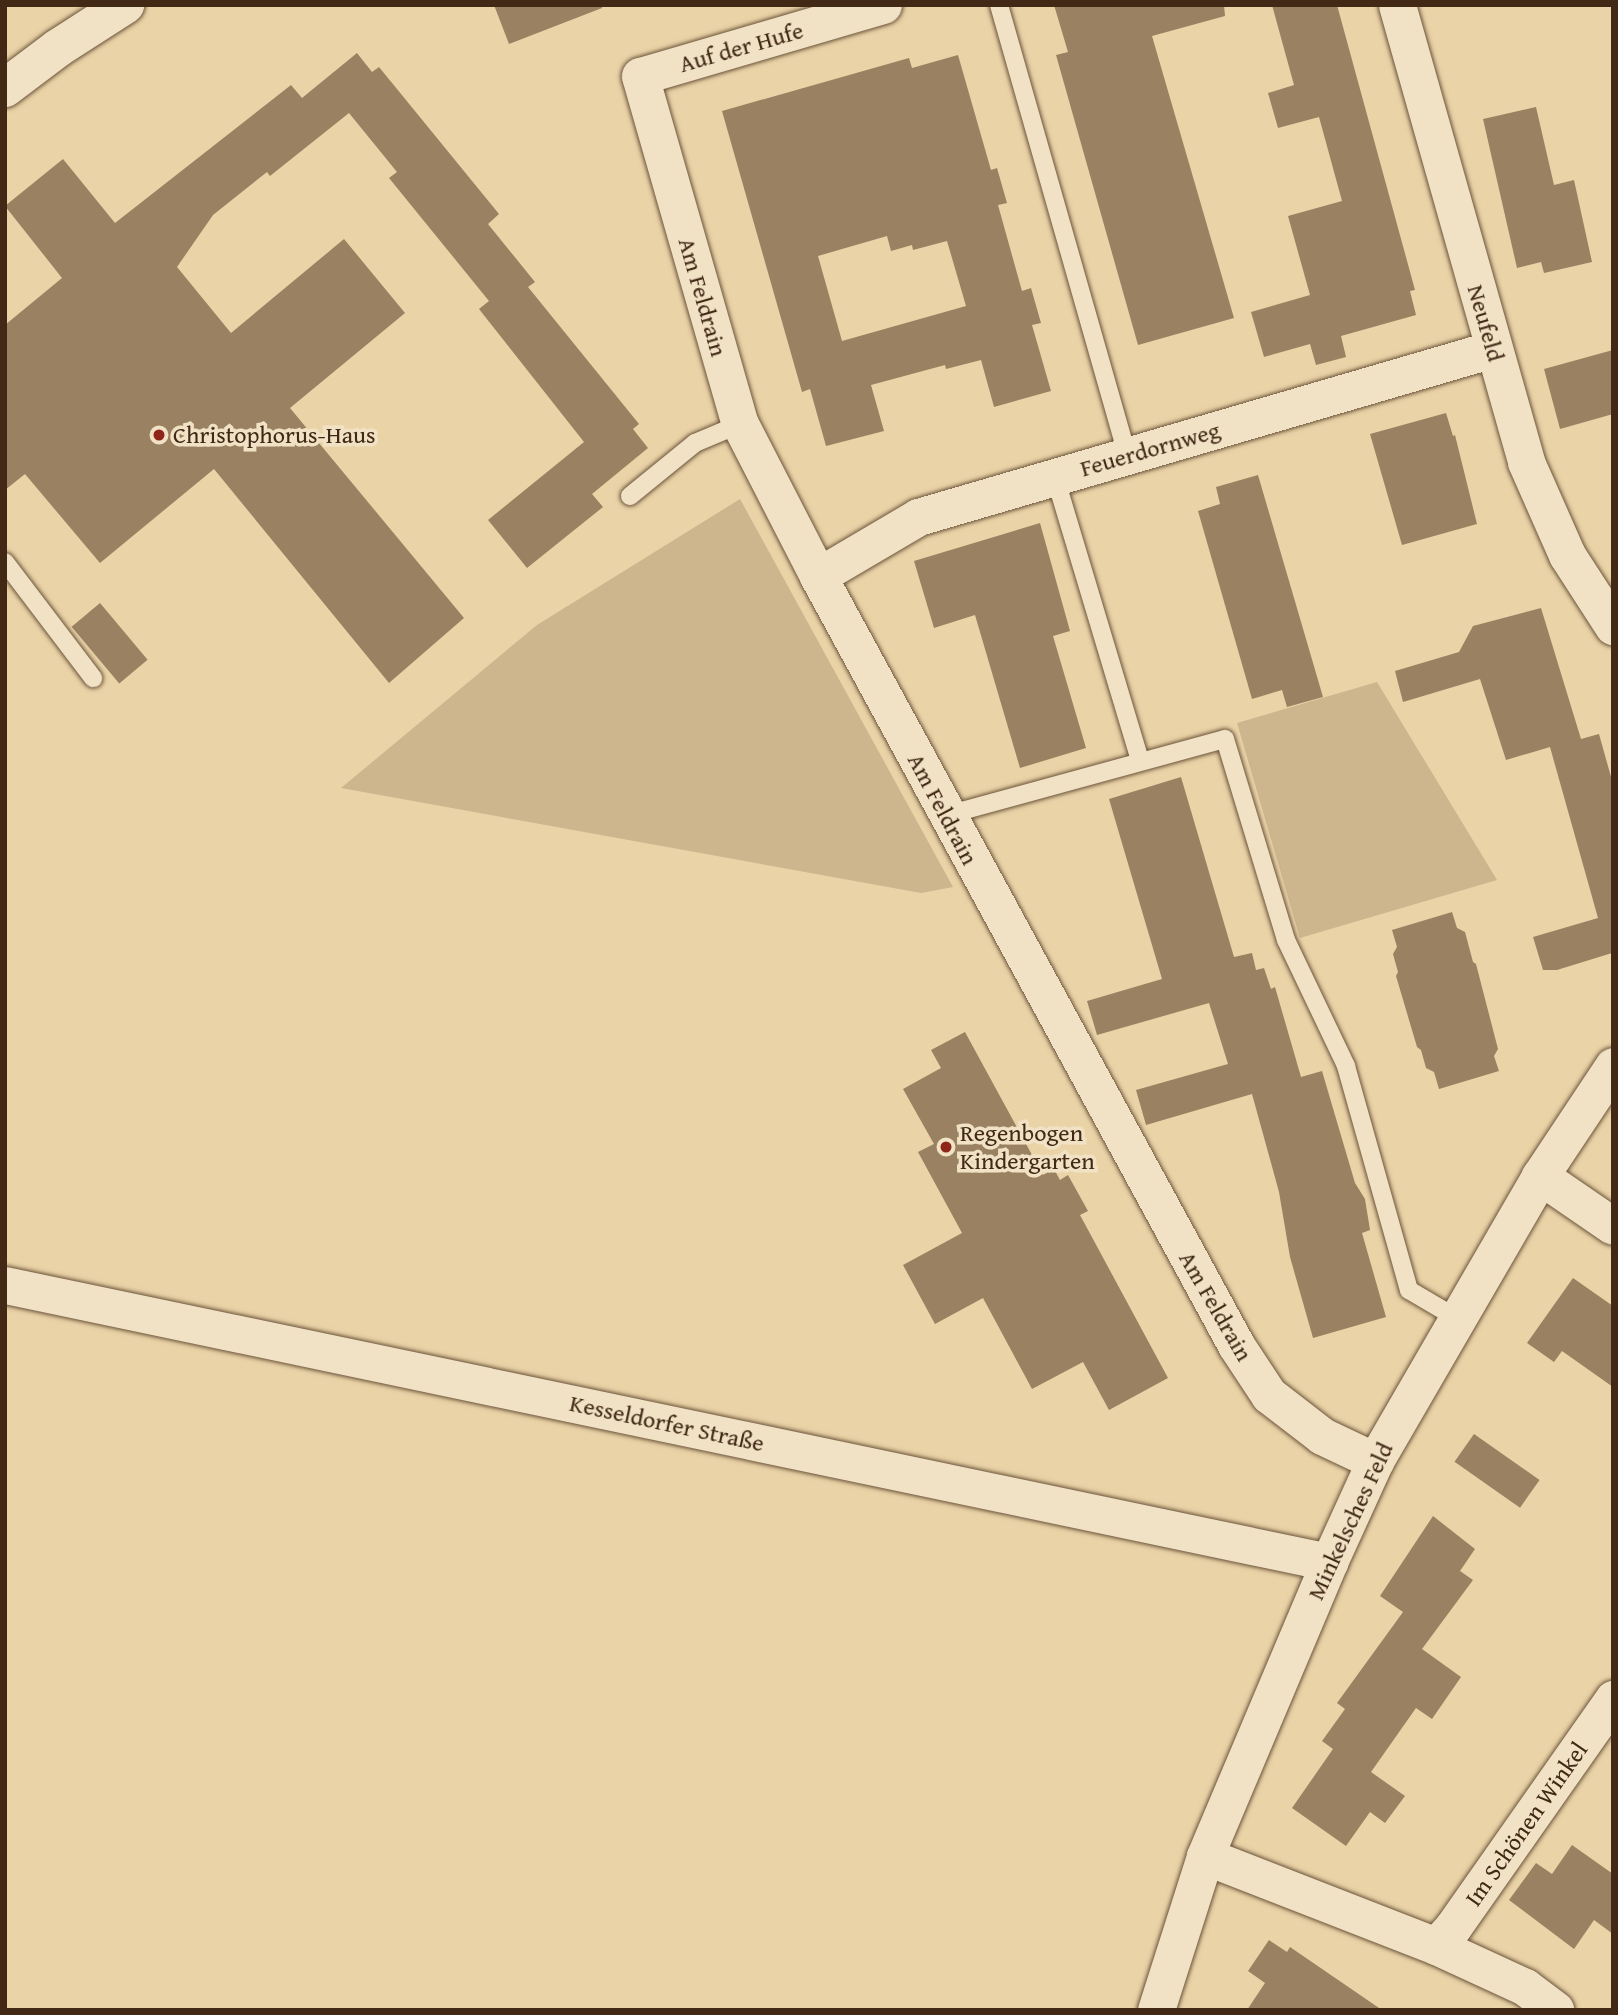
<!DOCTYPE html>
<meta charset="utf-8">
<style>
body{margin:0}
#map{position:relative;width:1618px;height:2015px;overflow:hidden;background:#ead3a7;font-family:"Gentium Book Plus",serif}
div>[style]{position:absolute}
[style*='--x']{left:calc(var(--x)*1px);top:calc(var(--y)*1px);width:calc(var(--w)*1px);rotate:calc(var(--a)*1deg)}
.green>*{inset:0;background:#cdb68e}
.building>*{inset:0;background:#998161;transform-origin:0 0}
.roads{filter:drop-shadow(0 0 2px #6b543a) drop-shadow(0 0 2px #6b543a)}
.service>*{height:18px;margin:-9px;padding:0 9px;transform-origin:9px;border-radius:9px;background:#f1e2c6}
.minor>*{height:37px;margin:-18.5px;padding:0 18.5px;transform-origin:18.5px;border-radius:18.5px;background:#f1e2c6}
.secondary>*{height:38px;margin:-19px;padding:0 19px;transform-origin:19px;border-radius:19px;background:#f1e2c6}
.dots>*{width:19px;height:19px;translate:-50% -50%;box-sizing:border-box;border:4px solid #f1e2c6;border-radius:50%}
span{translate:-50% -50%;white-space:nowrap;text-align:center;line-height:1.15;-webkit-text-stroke:7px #f1e2c6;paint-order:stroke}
.street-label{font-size:24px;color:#412916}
.poi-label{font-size:24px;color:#412916}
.left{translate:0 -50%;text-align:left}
.frame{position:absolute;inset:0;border:7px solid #412916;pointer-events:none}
</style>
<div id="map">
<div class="green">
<i style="clip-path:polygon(740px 499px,953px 887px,921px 893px,341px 788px,537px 625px)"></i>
<i style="clip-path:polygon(1377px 682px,1497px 880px,1300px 938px,1237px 723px)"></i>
</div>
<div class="building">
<i style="clip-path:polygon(494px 5px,602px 5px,602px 8px,509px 44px)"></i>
<i style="clip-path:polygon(1054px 5px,1224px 5px,1225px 16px,1152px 36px,1234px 318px,1138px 345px,1056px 55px,1068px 52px)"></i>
<i style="clip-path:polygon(1272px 5px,1337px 5px,1415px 290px,1410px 291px,1416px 315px,1341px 336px,1346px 357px,1316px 365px,1310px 344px,1264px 357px,1251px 312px,1310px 295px,1288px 216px,1342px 201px,1319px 117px,1278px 128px,1268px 93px,1294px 85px)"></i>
<i style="clip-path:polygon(357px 53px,372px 72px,379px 67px,499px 214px,488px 224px,535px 282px,528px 287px,639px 424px,633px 429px,648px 448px,592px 494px,603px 507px,527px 568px,488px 520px,584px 442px,479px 309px,489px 301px,389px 178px,397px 172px,349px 113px,270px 176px,267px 172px,213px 215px,177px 267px,231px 333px,344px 239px,405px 313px,290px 408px,464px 618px,389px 683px,214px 469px,100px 563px,25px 474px,5px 490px,5px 325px,62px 278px,5px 206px,63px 159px,115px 223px,291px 85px,302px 98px)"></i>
<i style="clip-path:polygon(evenodd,958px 55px,991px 170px,997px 168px,1007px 203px,998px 205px,1022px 291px,1031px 288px,1041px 323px,1032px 325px,1051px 391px,994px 407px,981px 360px,946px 369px,945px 365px,871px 385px,884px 431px,826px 446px,810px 389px,802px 392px,722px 111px,909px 58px,912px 68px,958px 55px,887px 236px,891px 251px,912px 245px,913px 250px,947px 241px,966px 306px,842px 341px,818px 256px,887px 236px)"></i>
<i style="clip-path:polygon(1536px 107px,1554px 185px,1574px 180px,1592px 262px,1544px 273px,1541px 262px,1517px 268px,1483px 119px)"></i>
<i style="clip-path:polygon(1613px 350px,1613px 414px,1560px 429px,1544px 369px)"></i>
<i style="clip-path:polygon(1446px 413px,1453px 436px,1455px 435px,1477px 524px,1402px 545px,1370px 434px)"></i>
<i style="clip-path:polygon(1258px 475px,1323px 697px,1287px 707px,1282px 690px,1252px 699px,1198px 511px,1220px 504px,1216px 487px)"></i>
<i style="clip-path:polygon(1040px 523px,1070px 631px,1053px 636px,1086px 748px,1020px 768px,975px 615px,934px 628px,914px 561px)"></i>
<i style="left:100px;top:603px;width:74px;height:37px;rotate:50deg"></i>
<i style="clip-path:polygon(1541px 608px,1581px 739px,1599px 734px,1613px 784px,1612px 953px,1557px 970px,1543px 970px,1533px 937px,1598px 918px,1550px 747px,1506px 760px,1480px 679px,1403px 702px,1395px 671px,1459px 652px,1473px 626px)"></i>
<i style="clip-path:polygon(1181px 777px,1234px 957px,1252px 953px,1256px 970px,1264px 968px,1271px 989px,1275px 987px,1301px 1077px,1322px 1071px,1355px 1183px,1365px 1199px,1370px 1230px,1362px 1233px,1386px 1317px,1313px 1338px,1290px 1257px,1279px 1192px,1252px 1094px,1146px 1125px,1136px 1090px,1228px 1064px,1209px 1003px,1097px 1035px,1087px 1001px,1162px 979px,1109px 799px)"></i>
<i style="clip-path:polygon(1452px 912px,1457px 928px,1465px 932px,1473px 962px,1476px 964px,1498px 1049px,1494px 1056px,1499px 1071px,1439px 1089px,1434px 1072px,1426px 1068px,1421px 1050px,1417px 1047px,1396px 976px,1398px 972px,1393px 954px,1397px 947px,1392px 930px)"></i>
<i style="clip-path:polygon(965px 1032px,1043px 1175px,1054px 1169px,1060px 1180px,1068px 1175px,1088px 1211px,1080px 1215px,1168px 1378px,1109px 1410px,1083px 1362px,1032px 1389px,983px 1298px,935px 1324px,903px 1265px,962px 1233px,918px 1152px,934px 1144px,903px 1089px,941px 1068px,931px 1050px)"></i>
<i style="clip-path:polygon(1573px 1278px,1613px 1306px,1613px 1387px,1562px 1351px,1554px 1362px,1527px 1343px)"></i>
<i style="left:1474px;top:1434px;width:80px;height:34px;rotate:35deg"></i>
<i style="clip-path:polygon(1433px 1516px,1475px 1549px,1460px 1571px,1473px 1580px,1422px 1649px,1461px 1677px,1432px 1719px,1416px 1708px,1371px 1772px,1405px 1796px,1385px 1823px,1370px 1812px,1346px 1846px,1292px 1808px,1333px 1749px,1322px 1741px,1345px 1709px,1337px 1703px,1403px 1612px,1380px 1596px)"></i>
<i style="clip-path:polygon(1572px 1845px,1613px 1874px,1613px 1934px,1594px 1920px,1574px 1949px,1509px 1900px,1536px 1863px,1552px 1874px)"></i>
<i style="clip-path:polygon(1269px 1940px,1287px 1952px,1290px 1947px,1382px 2010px,1247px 2010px,1265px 1983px,1248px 1971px)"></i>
</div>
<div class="roads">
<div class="service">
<i style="--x:999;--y:5;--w:468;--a:74.1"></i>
<i style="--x:1055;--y:477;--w:296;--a:73.3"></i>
<i style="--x:630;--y:496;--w:84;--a:-39.2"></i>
<i style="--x:695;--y:443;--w:49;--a:-22.9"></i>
<i style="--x:5;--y:562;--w:146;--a:52.8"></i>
<i style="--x:947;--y:815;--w:288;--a:-15.3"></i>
<i style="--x:1225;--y:739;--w:210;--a:73.1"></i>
<i style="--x:1286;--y:940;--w:140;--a:64.5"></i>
<i style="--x:1346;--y:1066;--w:233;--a:74.3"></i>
<i style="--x:1409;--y:1290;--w:57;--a:30.6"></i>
</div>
<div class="minor">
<i style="--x:883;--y:5;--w:253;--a:163.7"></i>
<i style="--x:640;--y:76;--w:362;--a:74"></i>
<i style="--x:740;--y:424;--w:171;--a:62.8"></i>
<i style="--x:818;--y:576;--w:875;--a:61.47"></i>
<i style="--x:1236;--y:1345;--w:60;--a:56.6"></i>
<i style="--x:1269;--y:1395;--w:67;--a:37.7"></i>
<i style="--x:1322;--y:1436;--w:59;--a:25.3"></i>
<i style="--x:1397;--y:5;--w:475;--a:74.2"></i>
<i style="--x:1526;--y:462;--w:102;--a:66.2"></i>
<i style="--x:1567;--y:555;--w:85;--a:57.1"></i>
<i style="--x:818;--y:576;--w:116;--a:-30.5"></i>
<i style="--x:918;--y:517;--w:599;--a:-16.29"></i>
<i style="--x:1540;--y:1176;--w:88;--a:34.4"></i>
<i style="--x:5;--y:1285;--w:1353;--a:11.82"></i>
<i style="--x:1205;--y:1856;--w:248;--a:21.3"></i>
<i style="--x:1436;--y:1946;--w:98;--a:24.7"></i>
<i style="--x:1525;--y:1987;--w:38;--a:37"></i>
<i style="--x:1436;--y:1946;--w:25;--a:-48"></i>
<i style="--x:1453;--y:1927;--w:279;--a:-54.9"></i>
<i style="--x:1156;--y:2010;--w:162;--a:-72.3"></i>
<i style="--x:1205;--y:1856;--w:319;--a:-67.1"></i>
<i style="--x:1329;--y:1562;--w:111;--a:-65.5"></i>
<i style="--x:1375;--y:1461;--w:329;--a:-59.9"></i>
<i style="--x:1540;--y:1176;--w:132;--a:-56.4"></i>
</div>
<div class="secondary">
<i style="--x:5;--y:88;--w:66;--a:-37"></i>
<i style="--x:58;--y:48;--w:80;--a:-32.7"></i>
</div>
</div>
<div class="dots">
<i style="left:159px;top:435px;background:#8f2418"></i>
<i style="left:946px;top:1147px;background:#8f2418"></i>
</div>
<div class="street-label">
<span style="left:741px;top:47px;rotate:-16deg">Auf der Hufe</span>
<span style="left:703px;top:297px;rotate:74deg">Am Feldrain</span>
<span style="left:1486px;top:323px;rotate:74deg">Neufeld</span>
<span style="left:1150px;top:449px;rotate:-16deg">Feuerdornweg</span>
<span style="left:943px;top:809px;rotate:62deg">Am Feldrain</span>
<span style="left:1216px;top:1306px;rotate:60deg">Am Feldrain</span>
<span style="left:667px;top:1423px;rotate:12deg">Kesseldorfer Straße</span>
<span style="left:1350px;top:1521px;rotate:-65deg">Minkelsches Feld</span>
<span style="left:1526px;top:1824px;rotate:-55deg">Im Schönen Winkel</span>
</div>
<div class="poi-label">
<span class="left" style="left:173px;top:435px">Christophorus-Haus</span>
<span class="left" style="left:960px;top:1147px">Regenbogen<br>Kindergarten</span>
</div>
<div class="frame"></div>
</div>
